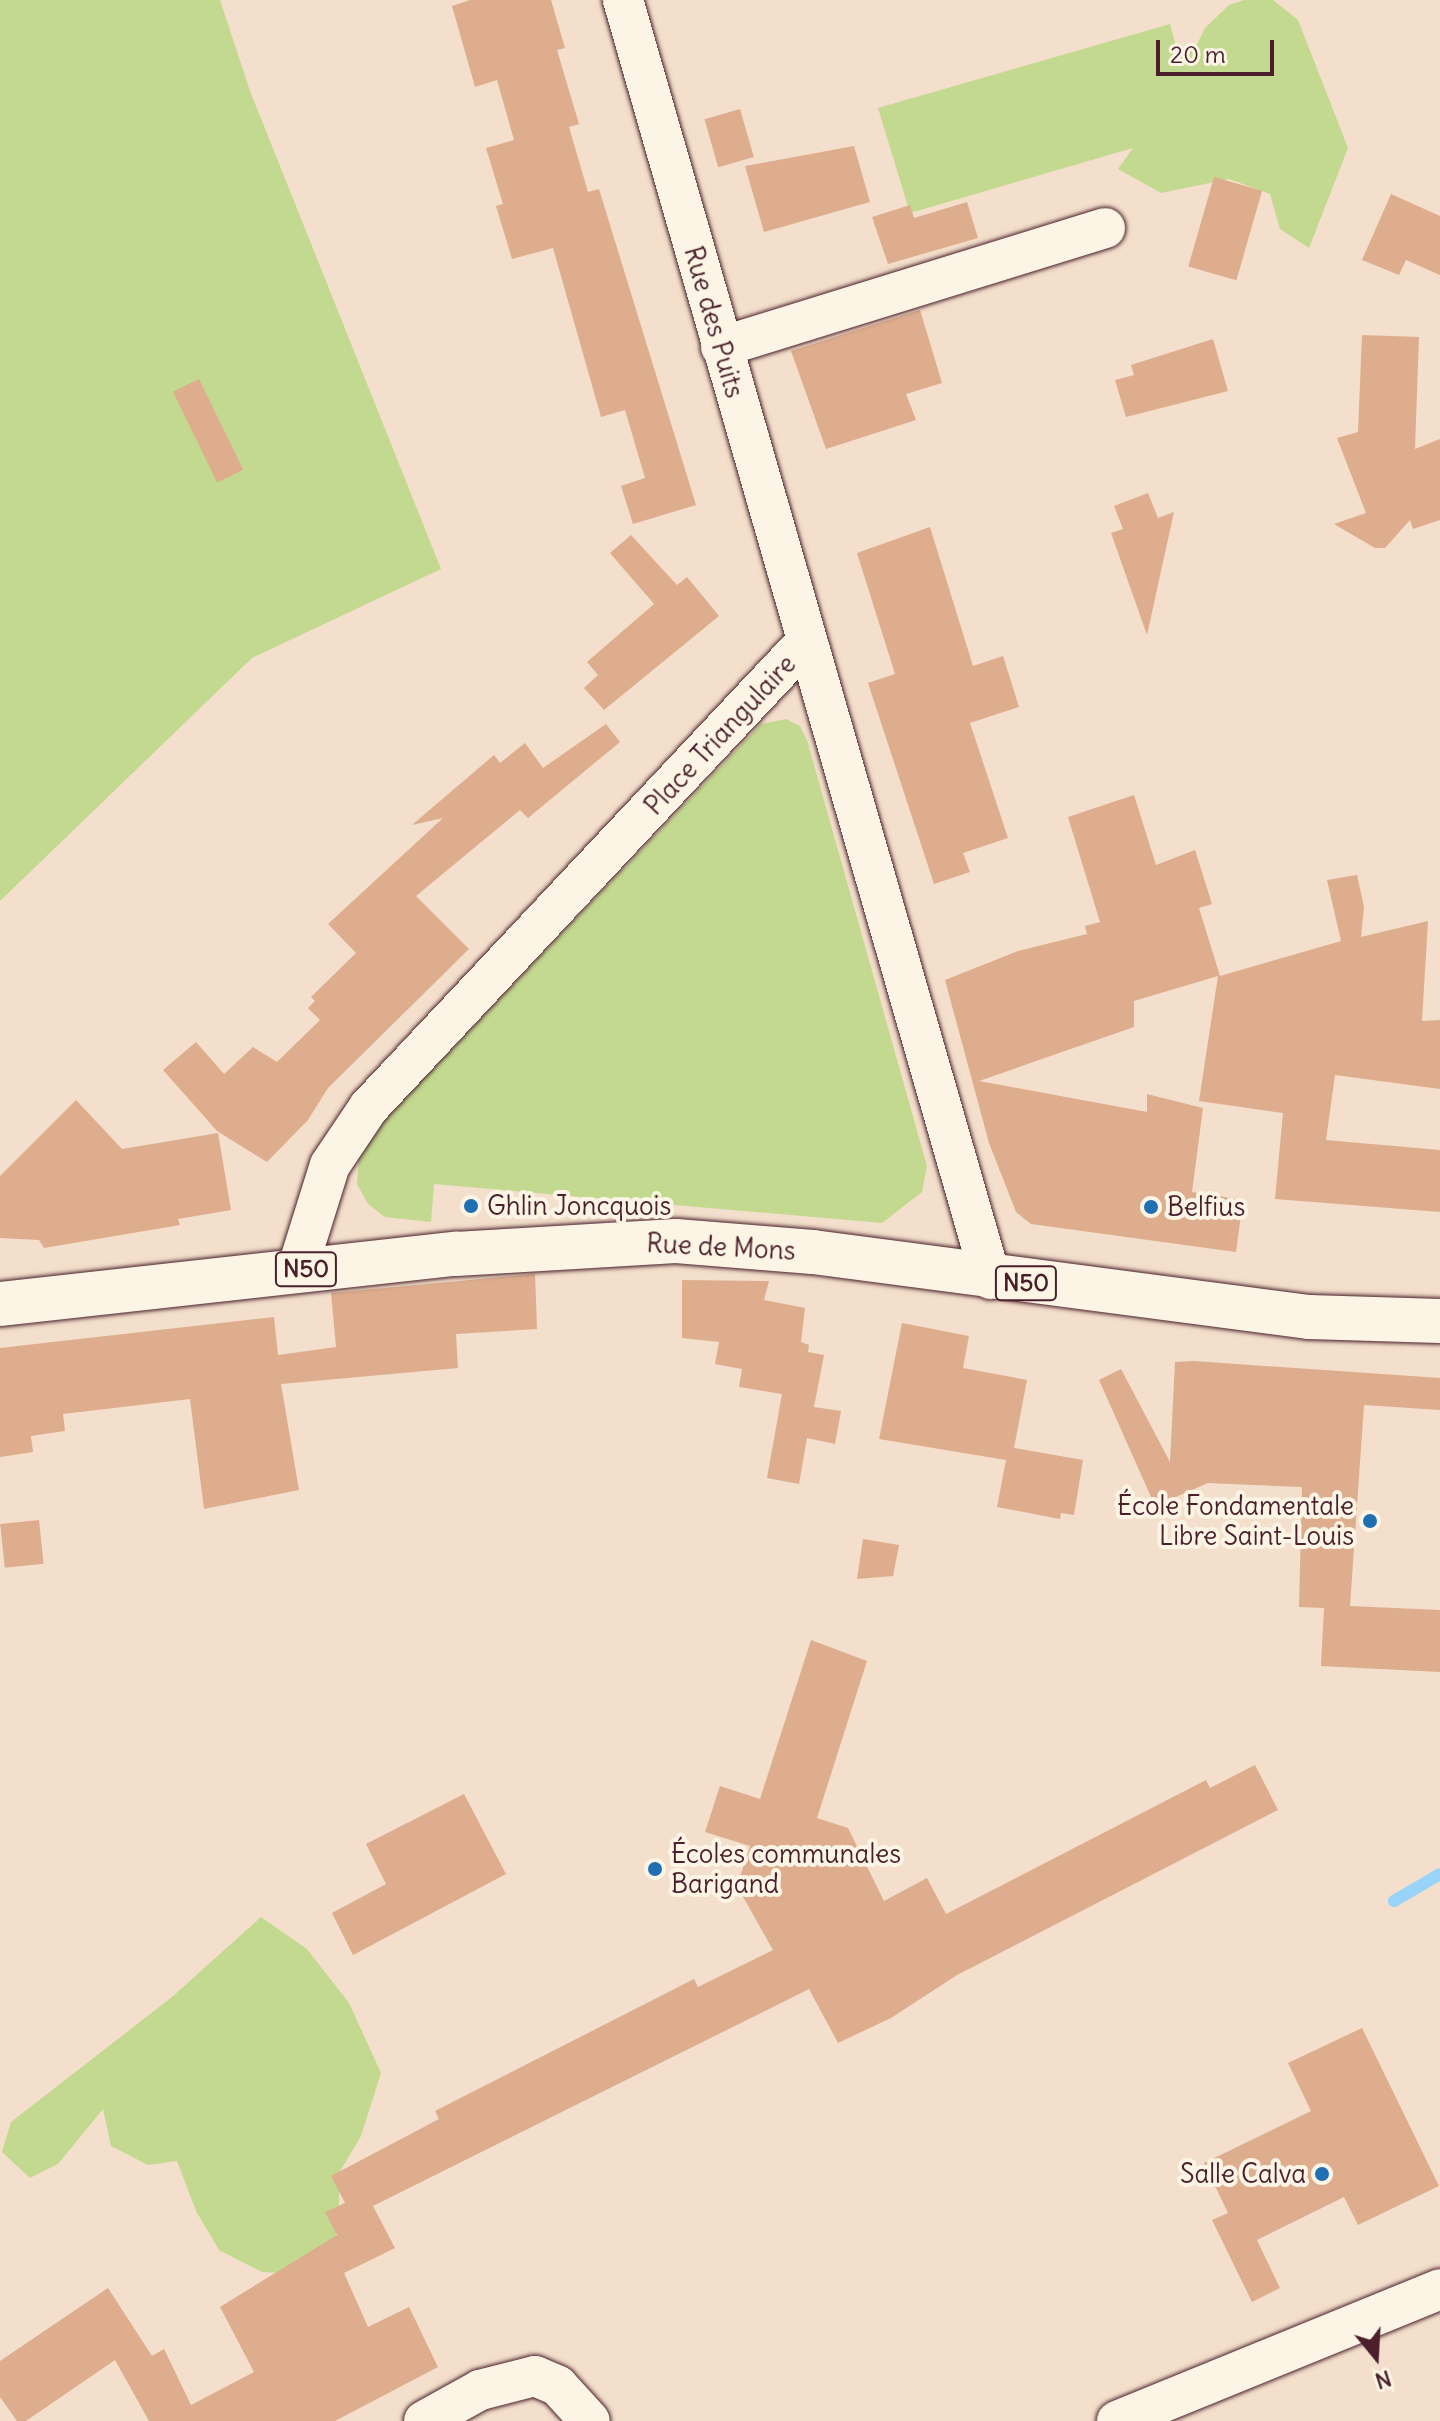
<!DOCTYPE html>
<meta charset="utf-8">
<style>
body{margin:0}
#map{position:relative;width:1440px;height:2421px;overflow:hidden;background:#f3dfcb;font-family:Delius,sans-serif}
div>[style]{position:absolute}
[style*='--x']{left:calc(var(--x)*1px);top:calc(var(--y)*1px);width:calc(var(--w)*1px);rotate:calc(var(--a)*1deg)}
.green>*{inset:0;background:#c3d98f}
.stream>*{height:12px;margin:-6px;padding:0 6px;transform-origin:6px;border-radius:6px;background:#9ad3fa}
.building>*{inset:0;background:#ddad8e;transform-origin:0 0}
.roads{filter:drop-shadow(0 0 2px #4a1f2b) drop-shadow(0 0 2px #4a1f2b)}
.minor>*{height:40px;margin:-20px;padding:0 20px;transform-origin:20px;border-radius:20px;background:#fcf5e5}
.major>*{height:44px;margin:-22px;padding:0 22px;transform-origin:22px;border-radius:22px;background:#fcf5e5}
.dots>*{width:22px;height:22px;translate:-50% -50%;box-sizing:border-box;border:4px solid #fcf5e5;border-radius:50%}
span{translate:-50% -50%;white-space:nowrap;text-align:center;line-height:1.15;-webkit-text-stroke:8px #fcf5e5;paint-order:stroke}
.shield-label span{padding:2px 6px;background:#fcf5e5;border:2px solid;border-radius:6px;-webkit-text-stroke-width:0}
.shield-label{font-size:24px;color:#4a1f2b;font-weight:700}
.street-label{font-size:26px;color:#4a1f2b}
.poi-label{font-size:26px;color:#4a1f2b}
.left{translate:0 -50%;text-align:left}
.right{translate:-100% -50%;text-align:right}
.north{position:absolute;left:1336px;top:2317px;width:80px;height:80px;-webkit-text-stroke:6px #fcf5e5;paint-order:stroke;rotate:162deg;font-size:22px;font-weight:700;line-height:32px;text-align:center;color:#4a1f2b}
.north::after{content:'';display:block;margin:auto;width:28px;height:36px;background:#4a1f2b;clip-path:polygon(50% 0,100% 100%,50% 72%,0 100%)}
.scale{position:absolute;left:1156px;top:40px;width:118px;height:36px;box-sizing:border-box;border:4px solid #4a1f2b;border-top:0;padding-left:10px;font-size:24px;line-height:28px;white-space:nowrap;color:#4a1f2b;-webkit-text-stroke:6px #fcf5e5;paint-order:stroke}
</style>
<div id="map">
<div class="green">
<i style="clip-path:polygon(0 0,220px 0,250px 91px,441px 569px,252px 658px,0 901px)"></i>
<i style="clip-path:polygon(1244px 0,1273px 0,1298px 20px,1348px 148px,1309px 248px,1280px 229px,1270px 194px,1229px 179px,1161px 193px,1118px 169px,1133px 148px,910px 213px,878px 108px,1170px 24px,1177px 50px,1196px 46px,1205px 28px,1229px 5px)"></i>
<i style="clip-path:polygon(786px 719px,800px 726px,807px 740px,927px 1166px,922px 1192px,882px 1223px,434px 1184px,431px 1222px,385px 1217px,368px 1204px,357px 1184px,359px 1157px,381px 1124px,761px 724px)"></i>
<i style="clip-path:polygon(261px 1917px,307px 1949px,349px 2003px,381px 2073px,361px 2136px,339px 2173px,339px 2218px,331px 2260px,304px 2274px,262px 2272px,219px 2250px,196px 2211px,177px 2161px,148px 2165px,111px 2146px,103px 2109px,58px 2164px,30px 2178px,2px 2152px,11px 2122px,172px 1997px)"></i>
</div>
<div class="stream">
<i style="--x:1394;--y:1901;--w:53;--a:-30.4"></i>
</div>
<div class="building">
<i style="clip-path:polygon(470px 0,551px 0,565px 48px,557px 50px,579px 124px,569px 127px,588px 192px,599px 189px,696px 505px,633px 524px,621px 486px,645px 478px,625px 410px,601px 417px,553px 248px,512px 259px,496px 206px,503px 204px,486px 148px,514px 140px,497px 80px,475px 87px,452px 6px)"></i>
<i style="left:740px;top:109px;width:50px;height:37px;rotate:74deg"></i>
<i style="clip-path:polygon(854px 146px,870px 202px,764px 232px,745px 166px)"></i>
<i style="left:1214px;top:177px;width:50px;height:93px;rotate:16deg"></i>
<i style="clip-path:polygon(1391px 194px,1440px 216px,1440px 275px,1406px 260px,1399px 275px,1362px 260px)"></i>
<i style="clip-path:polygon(967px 202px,978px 238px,888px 264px,872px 217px,910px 205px,914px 218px)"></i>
<i style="clip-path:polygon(920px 310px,942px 383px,906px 394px,916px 420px,826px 449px,791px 351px)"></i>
<i style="clip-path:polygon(1362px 335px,1419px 337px,1415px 449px,1440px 439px,1440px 520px,1413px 529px,1410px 520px,1385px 548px,1375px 548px,1334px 524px,1366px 513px,1337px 438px,1358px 432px)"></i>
<i style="clip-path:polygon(1213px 339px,1228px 391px,1126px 417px,1115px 380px,1134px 375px,1131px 365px)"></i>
<i style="left:199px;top:379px;width:101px;height:29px;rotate:64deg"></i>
<i style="clip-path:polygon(1148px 493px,1158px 518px,1174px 512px,1147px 635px,1111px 533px,1123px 529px,1114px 506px)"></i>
<i style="clip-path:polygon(930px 527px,973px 666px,1003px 656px,1019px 707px,970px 723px,1008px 838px,963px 853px,970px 872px,934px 884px,868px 683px,895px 674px,857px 553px)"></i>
<i style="clip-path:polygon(631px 535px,677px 585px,687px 577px,719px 616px,604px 710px,584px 688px,598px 675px,587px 662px,654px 604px,610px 553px)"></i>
<i style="clip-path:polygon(606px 724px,620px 742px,528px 818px,520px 810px,416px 896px,469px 949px,328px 1088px,308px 1120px,267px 1162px,217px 1131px,163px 1070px,196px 1042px,224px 1074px,253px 1047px,277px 1062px,320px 1020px,308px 1008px,315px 1001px,311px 997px,356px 953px,328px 924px,443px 818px,412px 825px,494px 755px,500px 763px,525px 743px,543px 768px)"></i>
<i style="clip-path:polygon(1134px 795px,1156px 865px,1195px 850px,1212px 904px,1199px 908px,1220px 976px,1341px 941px,1327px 880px,1357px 875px,1364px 907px,1361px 937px,1428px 921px,1422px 1021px,1440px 1020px,1440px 1089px,1335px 1075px,1326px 1140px,1440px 1150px,1440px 1212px,1275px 1199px,1283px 1113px,1199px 1101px,1218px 976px,1134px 1001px,1134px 1027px,979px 1081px,1147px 1112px,1147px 1094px,1203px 1108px,1192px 1192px,1243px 1200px,1236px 1252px,1031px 1224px,1016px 1212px,989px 1143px,945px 980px,1018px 951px,1087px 934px,1085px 926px,1100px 922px,1068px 817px)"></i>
<i style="clip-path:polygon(76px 1100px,122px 1149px,218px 1133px,231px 1210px,178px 1219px,180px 1225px,44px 1248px,39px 1240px,0 1238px,0 1176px)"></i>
<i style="clip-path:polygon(535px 1274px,537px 1329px,456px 1334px,458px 1368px,281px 1384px,299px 1490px,204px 1509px,190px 1399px,63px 1414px,65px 1431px,31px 1436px,33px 1452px,0 1457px,0 1348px,274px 1317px,278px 1355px,336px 1347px,331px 1293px)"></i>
<i style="clip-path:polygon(682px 1280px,769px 1281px,764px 1300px,805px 1308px,801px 1342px,809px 1345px,808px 1352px,824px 1355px,814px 1407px,841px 1411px,835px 1444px,807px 1438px,799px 1484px,767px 1478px,782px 1394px,739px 1387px,742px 1369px,715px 1364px,719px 1342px,682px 1338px)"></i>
<i style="clip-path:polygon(902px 1323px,969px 1336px,963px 1368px,1027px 1380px,1014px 1448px,1083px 1460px,1074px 1515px,1061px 1513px,1060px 1519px,997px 1507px,1006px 1460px,879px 1439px)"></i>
<i style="clip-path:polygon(1194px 1361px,1440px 1378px,1440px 1410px,1364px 1405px,1350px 1606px,1440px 1610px,1440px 1672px,1321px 1666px,1324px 1608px,1299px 1607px,1302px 1487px,1208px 1483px,1155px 1506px,1099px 1380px,1121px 1369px,1170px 1462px,1175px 1362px)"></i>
<i style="left:39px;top:1520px;width:44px;height:39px;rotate:84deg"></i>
<i style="clip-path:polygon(863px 1539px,899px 1545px,893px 1576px,857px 1579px)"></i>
<i style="clip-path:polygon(811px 1640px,867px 1661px,817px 1818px,848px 1828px,884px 1901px,927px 1878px,946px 1914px,1206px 1780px,1210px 1788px,1255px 1765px,1278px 1810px,957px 1975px,891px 2018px,838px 2043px,809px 1989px,373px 2206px,395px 2248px,344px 2273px,368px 2327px,409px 2307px,438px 2367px,335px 2421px,149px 2421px,115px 2360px,26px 2421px,17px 2421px,0 2397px,0 2361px,108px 2288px,152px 2356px,164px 2349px,191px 2405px,254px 2372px,220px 2307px,337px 2235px,325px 2212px,345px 2203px,331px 2176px,439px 2119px,435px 2111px,694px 1979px,698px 1987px,773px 1950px,737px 1886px,750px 1846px,705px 1832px,720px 1786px,760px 1799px)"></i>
<i style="clip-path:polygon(464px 1794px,506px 1874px,353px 1955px,332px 1913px,386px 1884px,366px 1844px)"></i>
<i style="clip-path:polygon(1362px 2028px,1439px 2186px,1358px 2225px,1344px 2197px,1257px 2240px,1280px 2288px,1252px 2302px,1212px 2220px,1228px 2213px,1204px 2163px,1311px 2111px,1288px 2063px)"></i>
</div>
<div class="roads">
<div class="minor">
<i style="--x:623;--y:0;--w:1331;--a:73.95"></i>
<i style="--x:721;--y:347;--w:402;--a:-17.2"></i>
<i style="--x:297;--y:1270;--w:110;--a:-72.6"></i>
<i style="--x:330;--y:1165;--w:70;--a:-56.1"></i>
<i style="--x:369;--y:1107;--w:637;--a:-46.78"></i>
<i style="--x:424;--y:2421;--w:64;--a:-29"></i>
<i style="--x:480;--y:2390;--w:57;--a:-14.3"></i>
<i style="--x:535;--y:2376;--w:25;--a:23"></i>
<i style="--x:558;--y:2386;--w:47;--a:47.6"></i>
<i style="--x:1117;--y:2421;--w:349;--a:-22.2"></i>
</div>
<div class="major">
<i style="--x:0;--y:1304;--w:459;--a:-6.3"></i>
<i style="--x:456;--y:1254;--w:220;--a:-3.4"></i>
<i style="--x:676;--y:1241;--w:137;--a:4.6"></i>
<i style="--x:813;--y:1252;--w:500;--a:7.47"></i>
<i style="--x:1309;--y:1317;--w:131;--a:1.7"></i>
</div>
</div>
<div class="dots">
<i style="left:471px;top:1206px;background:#1f6fb2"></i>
<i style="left:1151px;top:1207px;background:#1f6fb2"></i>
<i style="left:1370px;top:1521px;background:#1f6fb2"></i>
<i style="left:655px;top:1869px;background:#1f6fb2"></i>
<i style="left:1322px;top:2174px;background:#1f6fb2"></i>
</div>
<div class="shield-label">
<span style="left:306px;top:1269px">N50</span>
<span style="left:1026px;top:1283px">N50</span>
</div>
<div class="street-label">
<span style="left:714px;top:322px;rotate:74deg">Rue des Puits</span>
<span style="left:720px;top:735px;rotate:-47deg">Place Triangulaire</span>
<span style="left:721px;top:1247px;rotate:3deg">Rue de Mons</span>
</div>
<div class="poi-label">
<span class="left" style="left:487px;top:1206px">Ghlin Joncquois</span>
<span class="left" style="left:1167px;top:1207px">Belfius</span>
<span class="right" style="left:1354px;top:1521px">École Fondamentale<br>Libre Saint-Louis</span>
<span class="left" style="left:671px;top:1869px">Écoles communales<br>Barigand</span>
<span class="right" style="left:1306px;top:2174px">Salle Calva</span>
</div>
<div class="north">N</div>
<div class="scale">20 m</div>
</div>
